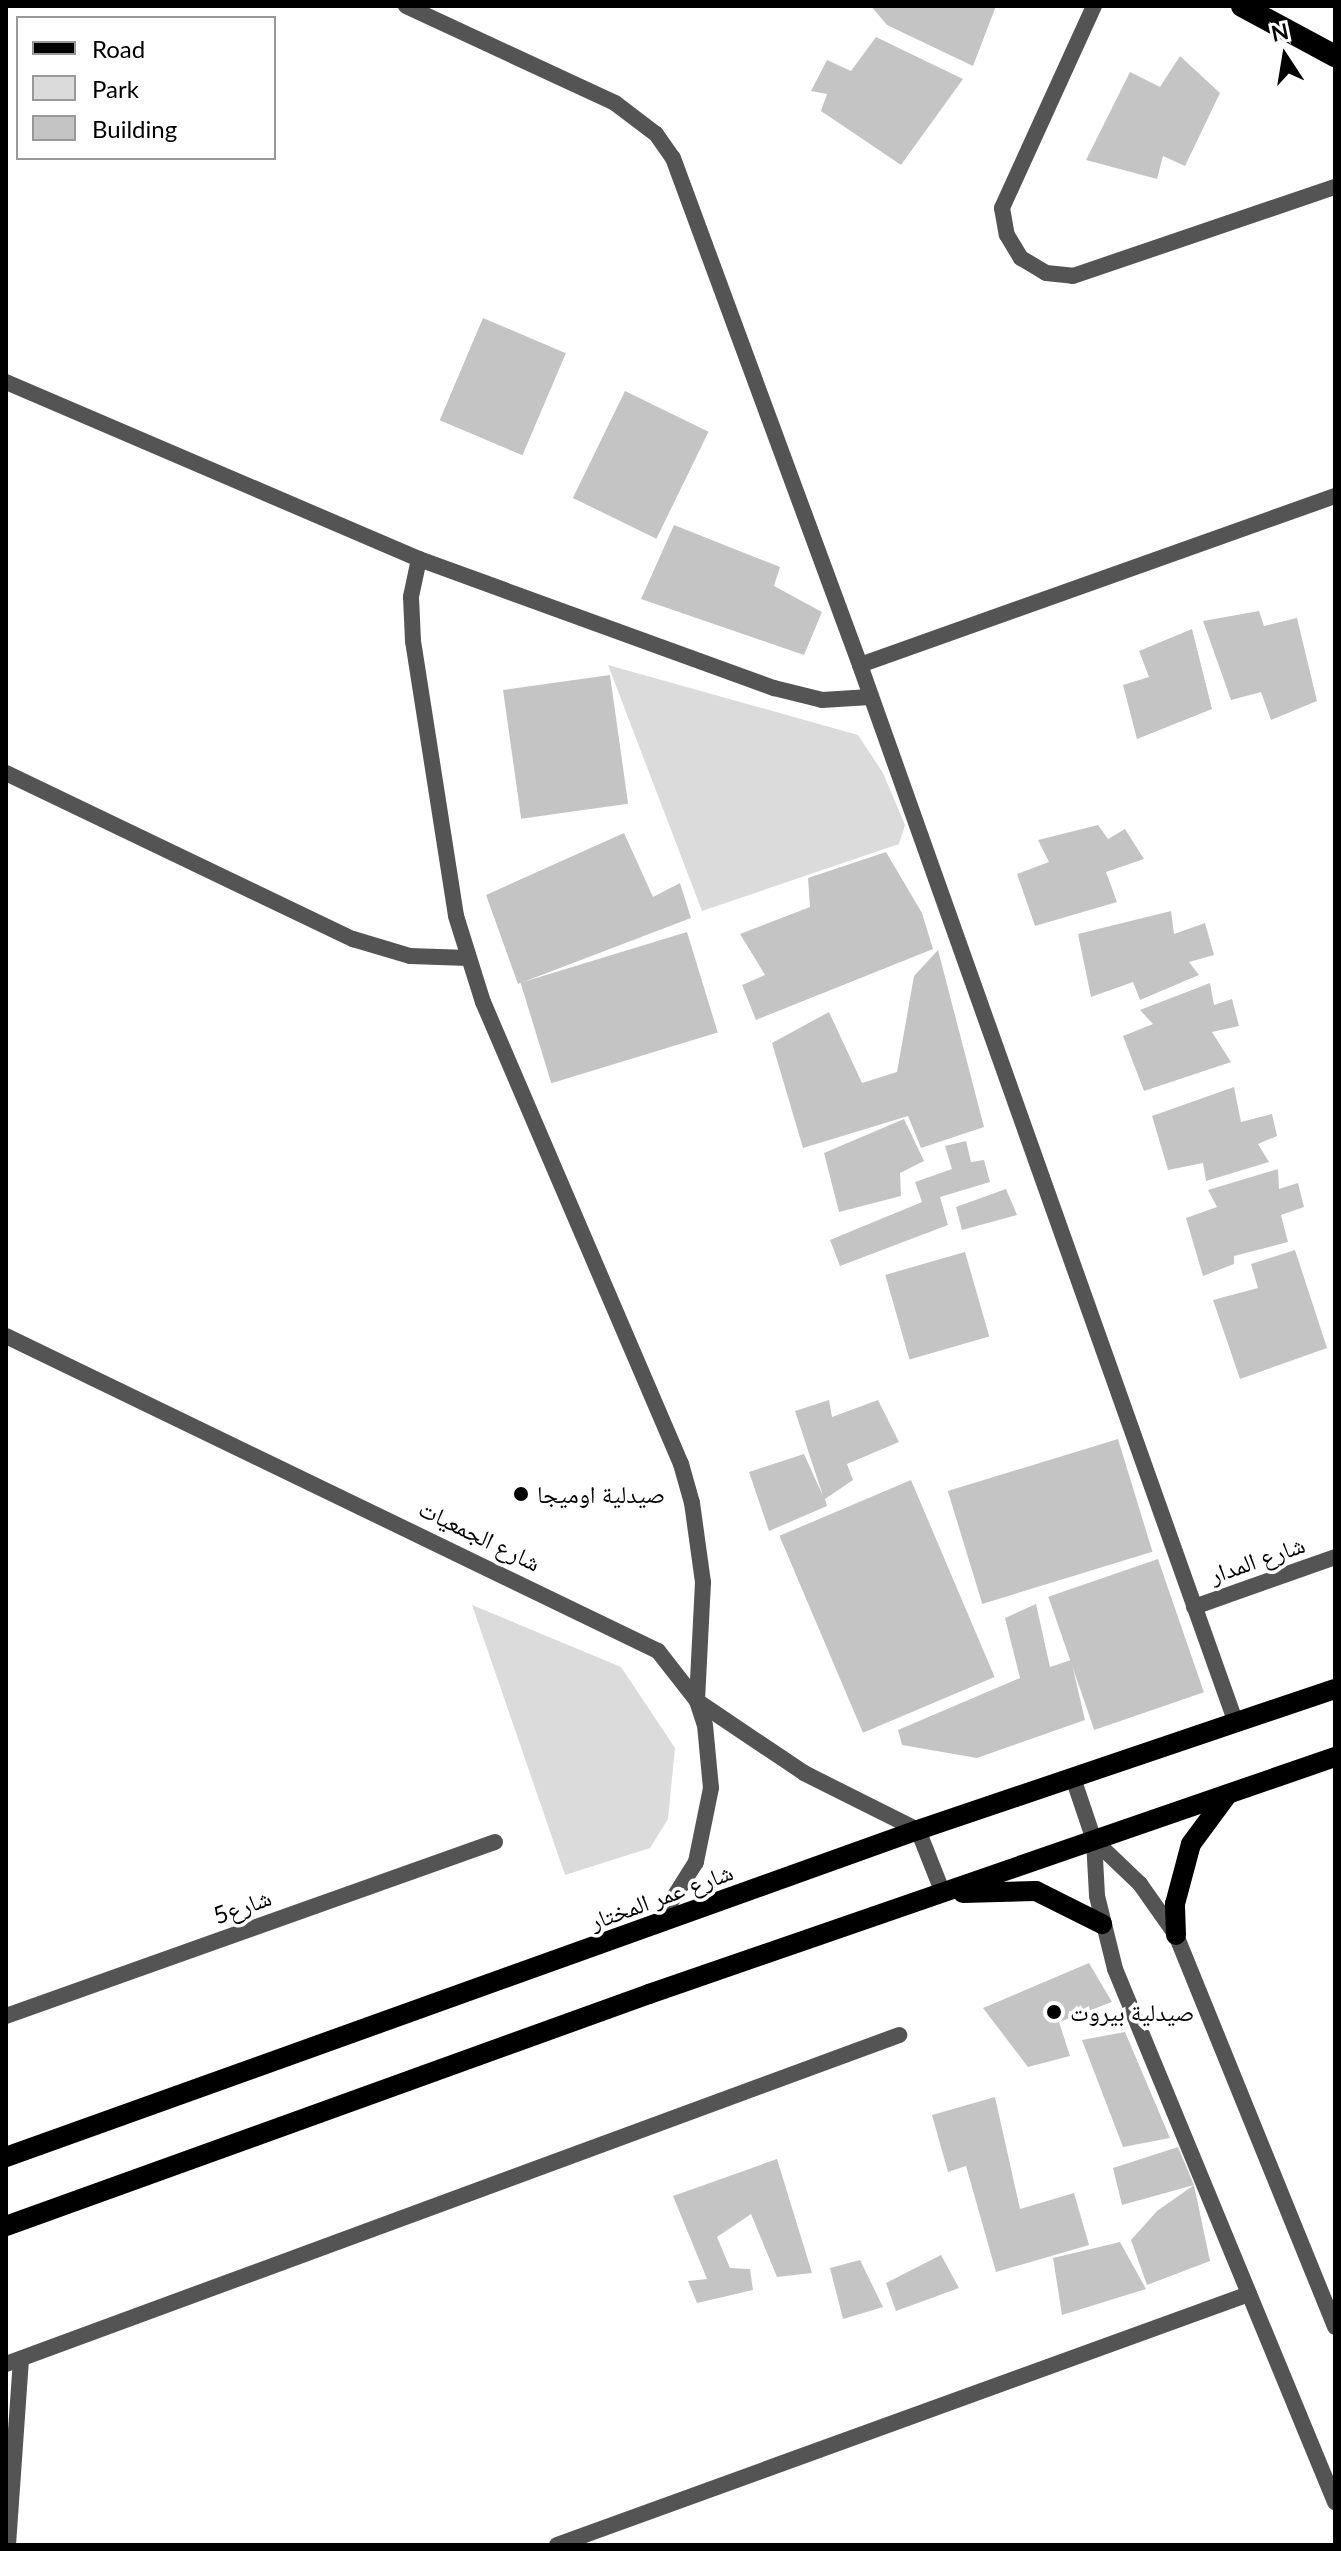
<!DOCTYPE html>
<meta charset="utf-8">
<style>
body{margin:0}
#map{position:relative;width:1341px;height:2551px;overflow:hidden;background:#fff;font-family:Lato,"Noto Naskh Arabic",sans-serif}
div>[style]{position:absolute}
[style*='--x']{left:calc(var(--x)*1px);top:calc(var(--y)*1px);width:calc(var(--w)*1px);rotate:calc(var(--a)*1deg)}
.green>*{inset:0;background:#dbdbdb}
.building>*{inset:0;background:#c4c4c4;transform-origin:0 0}
.minor>*{height:16px;margin:-8px;padding:0 8px;transform-origin:8px;border-radius:8px;background:#545454}
.tertiary>*{height:16px;margin:-8px;padding:0 8px;transform-origin:8px;border-radius:8px;background:#545454}
.primary>*{height:20px;margin:-10px;padding:0 10px;transform-origin:10px;border-radius:10px;background:#000}
.trunk>*{height:22px;margin:-11px;padding:0 11px;transform-origin:11px;border-radius:11px;background:#000}
.dots>*{width:22px;height:22px;translate:-50% -50%;box-sizing:border-box;border:4px solid #fff;border-radius:50%}
span{translate:-50% -50%;white-space:nowrap;text-align:center;line-height:1.15;-webkit-text-stroke:7px #fff;paint-order:stroke}
.poi-label{font-size:24px;color:#000}
.left{translate:0 -50%;text-align:left}
.street-label{font-size:24px;color:#000}
.frame{position:absolute;inset:0;border:8px solid #000;pointer-events:none}
.legend{position:absolute;left:16px;top:16px;width:260px;height:144px;box-sizing:border-box;background:#fff;border:2px solid #999;margin:0;padding:10px 14px;list-style:none;font-size:24px;color:#000}
.legend li{display:flex;align-items:center;gap:16px;height:40px}
.legend b{width:40px;border:2px solid #999}
.north{position:absolute;left:1245px;top:16px;width:80px;height:80px;-webkit-text-stroke:6px #fff;paint-order:stroke;rotate:348deg;font-size:22px;font-weight:700;line-height:32px;text-align:center;color:#000}
.north::after{content:'';display:block;margin:auto;width:28px;height:36px;background:#000;clip-path:polygon(50% 0,100% 100%,50% 72%,0 100%)}
</style>
<div id="map">
<div class="green">
<i style="clip-path:polygon(608px 665px,858px 735px,883px 773px,905px 825px,899px 844px,702px 911px)"></i>
<i style="clip-path:polygon(472px 1605px,621px 1667px,675px 1748px,668px 1819px,650px 1848px,565px 1875px)"></i>
</div>
<div class="building">
<i style="clip-path:polygon(871px 6px,996px 6px,973px 66px,887px 25px)"></i>
<i style="clip-path:polygon(876px 37px,963px 79px,901px 165px,821px 111px,827px 94px,811px 91px,827px 60px,851px 71px)"></i>
<i style="clip-path:polygon(1180px 56px,1220px 93px,1185px 166px,1163px 156px,1157px 179px,1086px 160px,1130px 72px,1160px 87px)"></i>
<i style="left:483px;top:318px;width:90px;height:111px;rotate:23deg"></i>
<i style="left:625px;top:391px;width:93px;height:119px;rotate:26deg"></i>
<i style="clip-path:polygon(674px 525px,780px 567px,774px 586px,822px 612px,804px 655px,641px 599px)"></i>
<i style="clip-path:polygon(1259px 611px,1264px 626px,1297px 618px,1317px 701px,1271px 720px,1261px 692px,1231px 700px,1203px 621px)"></i>
<i style="clip-path:polygon(1192px 629px,1212px 709px,1137px 739px,1123px 685px,1149px 677px,1139px 651px)"></i>
<i style="left:610px;top:675px;width:130px;height:108px;rotate:82deg"></i>
<i style="clip-path:polygon(1098px 825px,1108px 839px,1125px 829px,1144px 859px,1106px 872px,1117px 902px,1035px 926px,1017px 874px,1049px 862px,1038px 840px)"></i>
<i style="clip-path:polygon(624px 833px,653px 897px,680px 883px,691px 918px,518px 984px,486px 895px)"></i>
<i style="clip-path:polygon(886px 852px,922px 913px,933px 949px,756px 1020px,742px 985px,765px 975px,740px 934px,810px 907px,808px 878px)"></i>
<i style="clip-path:polygon(1171px 911px,1174px 934px,1205px 923px,1214px 955px,1189px 962px,1199px 975px,1140px 1000px,1133px 982px,1091px 997px,1078px 934px)"></i>
<i style="left:687px;top:932px;width:105px;height:174px;rotate:73deg"></i>
<i style="clip-path:polygon(938px 950px,984px 1127px,921px 1148px,908px 1116px,803px 1148px,772px 1043px,829px 1012px,862px 1083px,897px 1072px,914px 976px)"></i>
<i style="clip-path:polygon(1210px 983px,1214px 1005px,1232px 999px,1239px 1026px,1212px 1032px,1231px 1062px,1144px 1091px,1123px 1036px,1153px 1024px,1140px 1010px)"></i>
<i style="clip-path:polygon(1234px 1087px,1241px 1122px,1272px 1114px,1277px 1136px,1258px 1144px,1269px 1162px,1206px 1181px,1203px 1163px,1168px 1170px,1152px 1116px)"></i>
<i style="clip-path:polygon(904px 1119px,924px 1161px,900px 1173px,901px 1196px,839px 1212px,824px 1153px)"></i>
<i style="clip-path:polygon(966px 1141px,971px 1162px,984px 1160px,990px 1182px,940px 1197px,948px 1225px,840px 1266px,830px 1240px,922px 1202px,915px 1182px,952px 1169px,945px 1146px)"></i>
<i style="clip-path:polygon(1278px 1169px,1279px 1189px,1298px 1183px,1304px 1207px,1281px 1215px,1288px 1242px,1234px 1256px,1234px 1264px,1203px 1276px,1186px 1218px,1217px 1207px,1208px 1190px)"></i>
<i style="clip-path:polygon(1006px 1189px,1017px 1215px,962px 1230px,956px 1207px)"></i>
<i style="clip-path:polygon(1295px 1250px,1327px 1348px,1240px 1379px,1213px 1300px,1258px 1288px,1251px 1264px)"></i>
<i style="left:965px;top:1252px;width:88px;height:83px;rotate:74deg"></i>
<i style="clip-path:polygon(829px 1400px,832px 1417px,878px 1400px,899px 1442px,847px 1464px,853px 1480px,825px 1499px,827px 1506px,769px 1531px,749px 1472px,804px 1454px,823px 1496px,795px 1411px)"></i>
<i style="left:1118px;top:1439px;width:118px;height:178px;rotate:73deg"></i>
<i style="left:911px;top:1480px;width:214px;height:143px;rotate:67deg"></i>
<i style="left:1158px;top:1559px;width:141px;height:116px;rotate:71deg"></i>
<i style="clip-path:polygon(1036px 1604px,1050px 1667px,1071px 1660px,1085px 1720px,977px 1758px,902px 1745px,898px 1730px,1020px 1678px,1005px 1618px)"></i>
<i style="clip-path:polygon(1089px 1963px,1112px 2002px,1059px 2022px,1070px 2056px,1028px 2067px,983px 2008px)"></i>
<i style="clip-path:polygon(1125px 2032px,1170px 2138px,1123px 2147px,1082px 2040px)"></i>
<i style="clip-path:polygon(995px 2097px,1020px 2209px,1074px 2193px,1089px 2245px,996px 2272px,966px 2166px,948px 2172px,932px 2115px)"></i>
<i style="clip-path:polygon(1178px 2147px,1194px 2185px,1122px 2205px,1113px 2168px)"></i>
<i style="clip-path:polygon(777px 2159px,812px 2273px,777px 2277px,751px 2214px,717px 2237px,730px 2268px,750px 2269px,753px 2290px,697px 2303px,688px 2281px,707px 2279px,673px 2196px)"></i>
<i style="clip-path:polygon(1194px 2185px,1210px 2261px,1147px 2285px,1131px 2240px,1157px 2211px)"></i>
<i style="clip-path:polygon(1120px 2242px,1146px 2289px,1062px 2315px,1053px 2258px)"></i>
<i style="clip-path:polygon(941px 2255px,959px 2288px,896px 2311px,886px 2283px)"></i>
<i style="clip-path:polygon(860px 2260px,883px 2307px,843px 2319px,830px 2268px)"></i>
</div>
<div class="minor">
<i style="--x:406;--y:6;--w:230;--a:24.9"></i>
<i style="--x:615;--y:103;--w:51;--a:37.1"></i>
<i style="--x:656;--y:134;--w:29;--a:55"></i>
<i style="--x:673;--y:158;--w:540;--a:69.75"></i>
<i style="--x:860;--y:665;--w:1123;--a:70.44"></i>
<i style="--x:1094;--y:6;--w:222;--a:114.5"></i>
<i style="--x:1002;--y:208;--w:27;--a:80"></i>
<i style="--x:1007;--y:235;--w:27;--a:59"></i>
<i style="--x:1021;--y:258;--w:29;--a:31"></i>
<i style="--x:1046;--y:273;--w:27;--a:6"></i>
<i style="--x:1073;--y:276;--w:277;--a:-18.8"></i>
<i style="--x:6;--y:382;--w:449;--a:23.2"></i>
<i style="--x:419;--y:559;--w:378;--a:20"></i>
<i style="--x:774;--y:688;--w:49;--a:14"></i>
<i style="--x:822;--y:700;--w:48;--a:-3.6"></i>
<i style="--x:419;--y:559;--w:39;--a:102"></i>
<i style="--x:411;--y:597;--w:44;--a:87.4"></i>
<i style="--x:413;--y:641;--w:278;--a:81.1"></i>
<i style="--x:456;--y:916;--w:90;--a:72.6"></i>
<i style="--x:483;--y:1002;--w:503;--a:66.8"></i>
<i style="--x:681;--y:1464;--w:41;--a:74.2"></i>
<i style="--x:692;--y:1503;--w:80;--a:82.1"></i>
<i style="--x:703;--y:1582;--w:119;--a:92.9"></i>
<i style="--x:697;--y:1701;--w:129;--a:33.9"></i>
<i style="--x:804;--y:1773;--w:127;--a:26.6"></i>
<i style="--x:918;--y:1830;--w:68;--a:68.4"></i>
<i style="--x:860;--y:665;--w:504;--a:-19.59"></i>
<i style="--x:6;--y:773;--w:385;--a:25.6"></i>
<i style="--x:353;--y:939;--w:59;--a:16.6"></i>
<i style="--x:410;--y:956;--w:58;--a:2"></i>
<i style="--x:6;--y:1336;--w:724;--a:25.79"></i>
<i style="--x:658;--y:1651;--w:63;--a:52"></i>
<i style="--x:697;--y:1701;--w:25;--a:72"></i>
<i style="--x:705;--y:1725;--w:63;--a:84.6"></i>
<i style="--x:711;--y:1788;--w:76;--a:101.5"></i>
<i style="--x:696;--y:1862;--w:73;--a:122.2"></i>
<i style="--x:1194;--y:1607;--w:150;--a:-19.5"></i>
<i style="--x:6;--y:2016;--w:519;--a:-19.59"></i>
<i style="--x:6;--y:2364;--w:952;--a:-20.22"></i>
<i style="--x:8;--y:2545;--w:186;--a:-86"></i>
<i style="--x:557;--y:2545;--w:736;--a:-19.94"></i>
</div>
<div class="tertiary">
<i style="--x:1073;--y:1778;--w:65;--a:71.3"></i>
<i style="--x:1094;--y:1840;--w:56;--a:86.9"></i>
<i style="--x:1097;--y:1896;--w:75;--a:76.1"></i>
<i style="--x:1115;--y:1969;--w:577;--a:67.57"></i>
<i style="--x:1094;--y:1840;--w:64;--a:43.7"></i>
<i style="--x:1140;--y:1884;--w:62;--a:54.8"></i>
<i style="--x:1176;--y:1935;--w:423;--a:67.9"></i>
</div>
<div class="primary">
<i style="--x:963;--y:1893;--w:73;--a:-1.6"></i>
<i style="--x:1036;--y:1891;--w:74;--a:26.6"></i>
<i style="--x:1176;--y:1935;--w:31;--a:-92"></i>
<i style="--x:1175;--y:1904;--w:62;--a:-75.1"></i>
<i style="--x:1191;--y:1844;--w:62;--a:-53.5"></i>
<i style="--x:6;--y:2157;--w:969;--a:-19.73"></i>
<i style="--x:918;--y:1830;--w:440;--a:-18.7"></i>
<i style="--x:6;--y:2226;--w:684;--a:-19.84"></i>
<i style="--x:649;--y:1994;--w:726;--a:-19.06"></i>
</div>
<div class="trunk">
<i style="--x:1242;--y:6;--w:106;--a:28.3"></i>
</div>
<div class="dots">
<i style="left:521px;top:1494px;background:#000"></i>
<i style="left:1054px;top:2012px;background:#000"></i>
</div>
<div class="poi-label">
<span class="left" style="left:537px;top:1494px">صيدلية اوميجا</span>
<span class="left" style="left:1070px;top:2012px">صيدلية بيروت</span>
</div>
<div class="street-label">
<span style="left:480px;top:1535px;rotate:26deg">شارع الجمعيات</span>
<span style="left:1257px;top:1559px;rotate:-19deg">شارع المدار</span>
<span style="left:661px;top:1896px;rotate:-20deg">شارع عمر المختار</span>
<span style="left:242px;top:1906px;rotate:-20deg">شارع5</span>
</div>
<div class="frame"></div>
<ul class="legend">
<li><b style="height:10px;background:#000"></b>Road</li>
<li><b style="height:22px;background:#dbdbdb"></b>Park</li>
<li><b style="height:22px;background:#c4c4c4"></b>Building</li>
</ul>
<div class="north">N</div>
</div>
